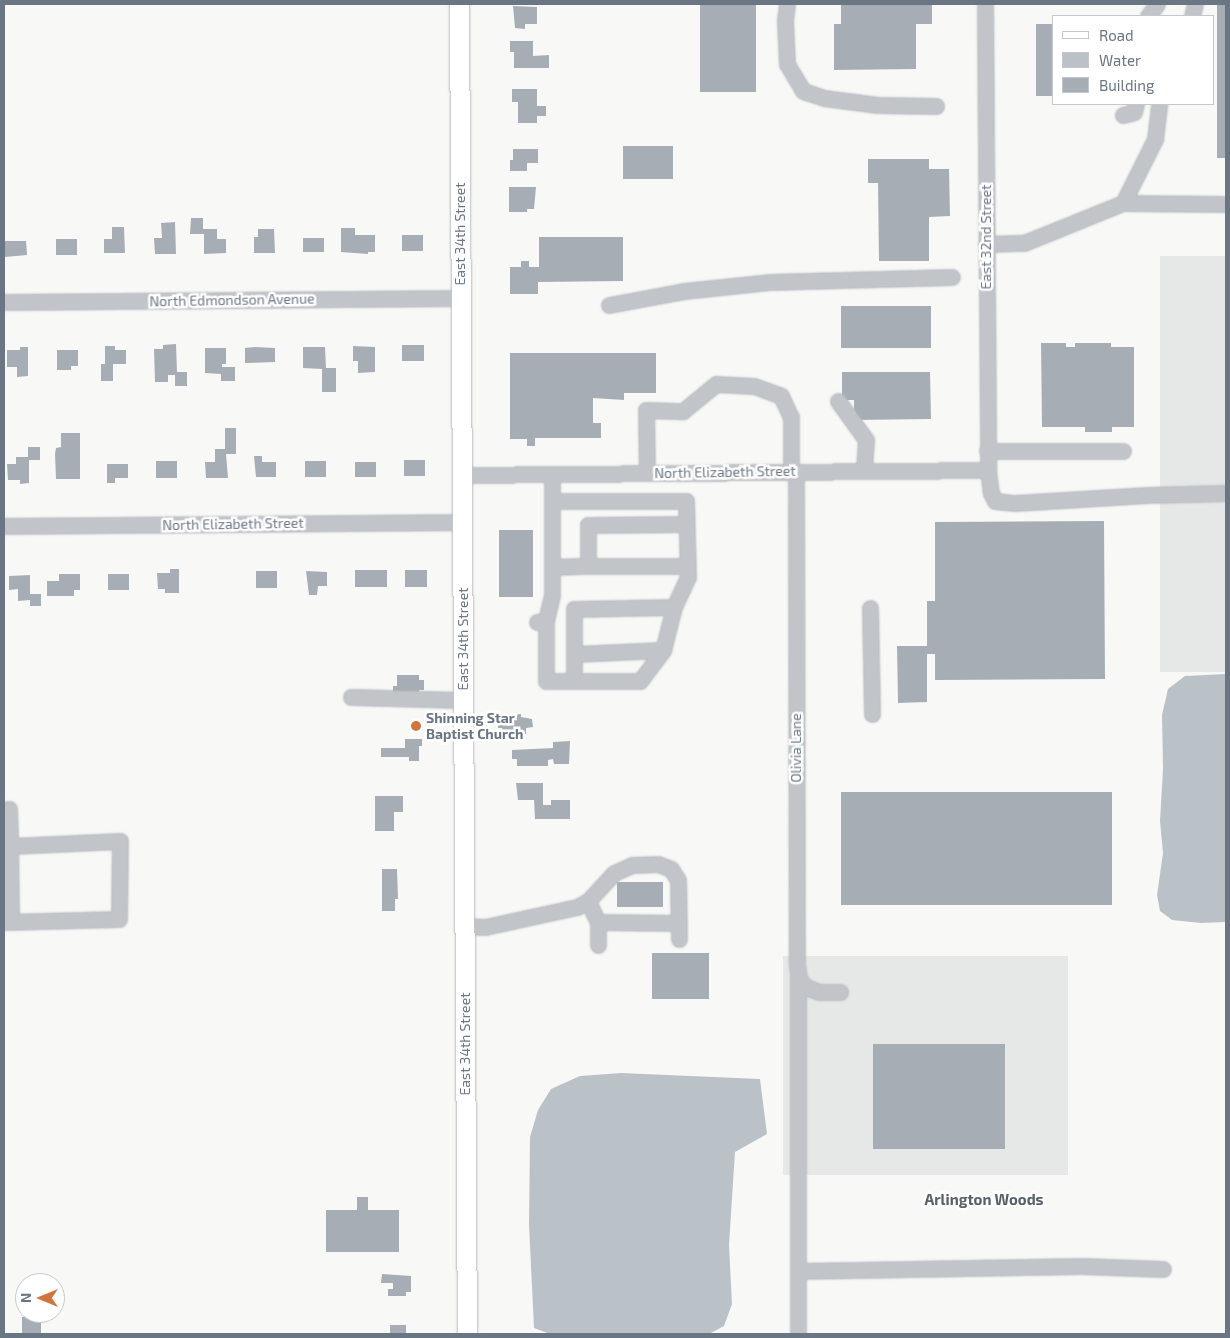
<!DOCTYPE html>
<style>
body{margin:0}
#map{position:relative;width:1230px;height:1338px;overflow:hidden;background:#f8f9f7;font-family:"Exo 2",sans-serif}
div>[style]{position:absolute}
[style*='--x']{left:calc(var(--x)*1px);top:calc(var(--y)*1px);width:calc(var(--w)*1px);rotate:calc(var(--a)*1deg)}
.built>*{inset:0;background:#e6e8e7;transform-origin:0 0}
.water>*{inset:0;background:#bac2c8}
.building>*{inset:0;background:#a7adb4;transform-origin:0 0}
.roads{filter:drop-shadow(0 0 1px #b4b8bc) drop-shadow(0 0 1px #b4b8bc)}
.minor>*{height:15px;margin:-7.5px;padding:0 7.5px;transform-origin:7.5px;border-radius:7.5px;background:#c1c4c8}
.major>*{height:19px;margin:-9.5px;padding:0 9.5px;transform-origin:9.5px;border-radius:9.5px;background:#fff}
.dots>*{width:14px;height:14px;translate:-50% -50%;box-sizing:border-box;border:2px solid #fff;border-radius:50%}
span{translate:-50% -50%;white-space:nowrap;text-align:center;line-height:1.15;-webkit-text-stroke:5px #fff;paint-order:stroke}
.street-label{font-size:14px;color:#6b7684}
.poi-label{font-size:14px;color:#6b7684;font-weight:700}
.left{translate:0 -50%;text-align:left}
.neighbourhood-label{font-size:15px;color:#58606a;font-weight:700}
.frame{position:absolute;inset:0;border:5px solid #6b7684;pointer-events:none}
.legend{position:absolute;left:1052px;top:15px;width:162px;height:90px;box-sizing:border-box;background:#fff;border:1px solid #c4c8ce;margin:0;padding:6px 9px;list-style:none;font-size:15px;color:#6b7684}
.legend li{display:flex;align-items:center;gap:10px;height:25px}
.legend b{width:25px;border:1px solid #c4c8ce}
.north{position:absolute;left:15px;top:1273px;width:50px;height:50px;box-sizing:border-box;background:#fff;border:1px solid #c4c8ce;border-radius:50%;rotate:270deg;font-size:14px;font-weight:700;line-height:20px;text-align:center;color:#6b7684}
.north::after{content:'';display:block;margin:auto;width:18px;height:22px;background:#d1753e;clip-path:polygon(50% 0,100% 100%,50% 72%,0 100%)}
</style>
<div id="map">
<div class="built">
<i style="left:1226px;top:256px;width:416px;height:66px;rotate:90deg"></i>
<i style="left:783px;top:956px;width:285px;height:219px"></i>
</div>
<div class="water">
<i style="clip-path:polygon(1226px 674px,1226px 922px,1201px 923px,1172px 920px,1160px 911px,1157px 895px,1163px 853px,1160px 821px,1163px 769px,1162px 715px,1168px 689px,1185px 676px)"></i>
<i style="clip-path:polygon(621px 1073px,760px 1079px,767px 1134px,735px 1152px,729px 1245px,732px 1304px,724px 1326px,709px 1334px,550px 1334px,534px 1328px,529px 1225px,530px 1137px,538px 1110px,551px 1089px,580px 1076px)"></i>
</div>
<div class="building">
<i style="left:700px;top:4px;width:56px;height:88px"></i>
<i style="clip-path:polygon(841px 4px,932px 4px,932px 24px,916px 24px,916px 69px,834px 70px,834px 24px,841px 24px)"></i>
<i style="left:1217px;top:4px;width:9px;height:154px"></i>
<i style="clip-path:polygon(513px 6px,537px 7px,537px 24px,525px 24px,525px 29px,515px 28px)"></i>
<i style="left:1054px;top:24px;width:72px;height:18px;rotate:90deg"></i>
<i style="clip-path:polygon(510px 41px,533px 41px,533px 56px,549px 55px,549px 68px,514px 68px,514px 52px,510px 52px)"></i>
<i style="clip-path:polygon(512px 89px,537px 89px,537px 106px,546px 106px,546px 116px,537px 116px,537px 123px,518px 123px,518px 102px,512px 102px)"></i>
<i style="left:623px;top:146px;width:50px;height:33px"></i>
<i style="clip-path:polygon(513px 149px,538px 149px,538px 163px,527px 163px,527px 171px,510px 171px,510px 160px,513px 160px)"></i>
<i style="clip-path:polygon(868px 159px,929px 159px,929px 169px,949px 169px,950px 216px,929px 217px,929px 261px,879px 261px,878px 183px,868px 183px)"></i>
<i style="clip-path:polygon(509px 187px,536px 187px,534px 209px,527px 209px,527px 212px,509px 212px)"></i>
<i style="clip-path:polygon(191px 218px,203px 218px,203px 229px,217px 229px,217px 239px,226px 239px,226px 253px,204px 254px,204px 234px,190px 234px)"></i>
<i style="clip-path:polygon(175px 222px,176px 254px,155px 254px,154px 238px,162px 238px,161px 223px)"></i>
<i style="clip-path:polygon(112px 227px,124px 227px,125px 253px,104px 253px,104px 239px,112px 239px)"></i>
<i style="clip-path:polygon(341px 228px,355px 228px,355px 235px,375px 235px,375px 252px,368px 252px,368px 254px,341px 252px)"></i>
<i style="clip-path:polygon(258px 229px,274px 229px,275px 253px,254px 253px,254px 237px,258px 237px)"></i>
<i style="left:423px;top:235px;width:16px;height:21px;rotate:90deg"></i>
<i style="clip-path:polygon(539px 237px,623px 237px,623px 281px,538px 282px,538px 294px,510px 294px,510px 267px,521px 267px,521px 261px,529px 261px,529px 267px,539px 267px)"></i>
<i style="left:303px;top:238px;width:21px;height:14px"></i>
<i style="left:77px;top:239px;width:16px;height:21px;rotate:90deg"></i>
<i style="clip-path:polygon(5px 241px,26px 241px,27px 255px,5px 257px)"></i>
<i style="left:931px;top:306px;width:42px;height:90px;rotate:90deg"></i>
<i style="clip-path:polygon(1041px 343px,1066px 343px,1066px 347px,1075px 347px,1075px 343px,1111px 343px,1111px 347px,1134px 347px,1134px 427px,1112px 427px,1112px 432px,1085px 432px,1085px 427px,1042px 427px)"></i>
<i style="clip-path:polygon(176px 344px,177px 372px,187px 372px,187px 386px,175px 386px,175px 375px,168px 375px,168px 382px,155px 382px,154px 349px,163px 349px,163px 345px)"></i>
<i style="left:424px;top:345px;width:16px;height:22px;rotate:90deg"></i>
<i style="clip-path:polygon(105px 346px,115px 346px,115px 350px,126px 350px,126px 364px,113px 364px,113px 381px,101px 381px,101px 364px,105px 364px)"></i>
<i style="clip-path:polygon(353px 346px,375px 347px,375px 372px,358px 373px,358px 361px,353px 361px)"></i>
<i style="clip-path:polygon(20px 347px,28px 347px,28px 376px,17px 377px,17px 367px,7px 367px,7px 350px,20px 350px)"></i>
<i style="clip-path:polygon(255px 347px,275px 348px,275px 362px,245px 363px,245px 348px)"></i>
<i style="clip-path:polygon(303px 347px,325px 347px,326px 368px,336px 368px,336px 392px,322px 392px,322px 369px,303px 368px)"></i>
<i style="clip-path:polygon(205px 348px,226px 348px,226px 364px,222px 364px,222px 367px,235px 367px,235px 381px,221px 381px,221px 374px,205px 373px)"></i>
<i style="clip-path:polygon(57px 350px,78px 350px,78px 366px,71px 366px,71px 370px,57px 370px)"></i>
<i style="clip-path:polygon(510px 353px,656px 353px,656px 393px,624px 393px,624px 400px,593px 398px,593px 423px,601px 423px,601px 438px,535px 438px,535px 446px,527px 446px,527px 439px,510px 439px)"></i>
<i style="clip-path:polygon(842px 372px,930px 372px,931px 419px,854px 420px,854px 400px,842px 400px)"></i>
<i style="clip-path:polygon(225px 428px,236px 428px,236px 454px,226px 454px,228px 478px,206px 478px,205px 462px,215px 462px,215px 449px,225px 449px)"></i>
<i style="clip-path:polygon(61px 433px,80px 433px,80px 479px,56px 479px,55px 454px,56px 448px,61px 447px)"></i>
<i style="clip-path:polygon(28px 447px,40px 447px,40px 460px,29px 460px,29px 483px,20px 484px,20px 480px,8px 480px,7px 464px,16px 464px,16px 457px,28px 457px)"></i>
<i style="clip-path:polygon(254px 456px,262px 456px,262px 462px,276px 462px,276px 477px,256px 477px)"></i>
<i style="left:404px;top:460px;width:21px;height:16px"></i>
<i style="left:156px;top:461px;width:21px;height:17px"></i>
<i style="left:305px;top:461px;width:21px;height:16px"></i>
<i style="left:355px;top:462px;width:21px;height:15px"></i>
<i style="clip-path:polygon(107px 464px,128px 464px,128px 478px,115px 478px,115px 483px,107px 483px)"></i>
<i style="clip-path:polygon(1104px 521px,1105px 679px,935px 680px,935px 654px,927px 654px,927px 702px,898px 703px,897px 646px,927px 646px,927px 601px,935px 601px,935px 522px)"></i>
<i style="left:499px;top:530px;width:34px;height:67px"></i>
<i style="clip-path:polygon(170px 569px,179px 569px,179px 593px,165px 593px,165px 589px,158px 589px,157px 573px,170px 573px)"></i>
<i style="left:355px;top:570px;width:32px;height:17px"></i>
<i style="left:405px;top:570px;width:22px;height:17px"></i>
<i style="left:277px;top:571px;width:17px;height:21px;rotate:90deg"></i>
<i style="clip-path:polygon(306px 571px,327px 572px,327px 586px,318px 586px,317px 595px,309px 595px)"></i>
<i style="clip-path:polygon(59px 574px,80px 574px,80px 590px,74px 590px,74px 596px,47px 596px,47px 581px,59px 581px)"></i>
<i style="left:108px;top:574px;width:21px;height:16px"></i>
<i style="clip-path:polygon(30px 575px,30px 594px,41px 594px,41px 606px,30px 606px,30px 600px,18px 601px,18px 589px,9px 590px,9px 576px)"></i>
<i style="clip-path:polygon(397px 675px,419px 675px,419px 680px,424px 680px,424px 690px,419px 690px,419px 692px,393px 692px,393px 686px,397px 686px)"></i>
<i style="clip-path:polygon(521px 714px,521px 717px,532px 719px,533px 727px,526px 728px,526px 734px,521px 734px,521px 731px,502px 731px,502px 728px,498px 728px,498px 717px,502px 717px,502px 715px)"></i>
<i style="clip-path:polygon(405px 739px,422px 739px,422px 746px,419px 746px,419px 761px,409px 761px,409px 757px,381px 757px,381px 748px,405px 748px)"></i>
<i style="clip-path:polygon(570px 741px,569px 764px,554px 764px,553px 759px,548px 760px,548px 766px,517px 766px,517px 759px,512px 759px,512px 750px,553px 748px,553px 742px)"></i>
<i style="clip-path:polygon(516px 783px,543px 783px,543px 805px,551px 805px,551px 800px,570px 800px,570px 819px,535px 819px,534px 800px,518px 800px)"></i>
<i style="left:1112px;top:792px;width:113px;height:271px;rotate:90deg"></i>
<i style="clip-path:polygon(375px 796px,403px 796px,403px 812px,394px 812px,394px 831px,375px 831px)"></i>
<i style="clip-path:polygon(382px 869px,397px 869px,398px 899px,395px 899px,395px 911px,382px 911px)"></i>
<i style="left:617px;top:882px;width:46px;height:25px"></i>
<i style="left:652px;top:953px;width:57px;height:46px"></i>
<i style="left:873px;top:1044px;width:132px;height:105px"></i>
<i style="clip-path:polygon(357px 1197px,368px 1197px,368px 1210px,399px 1210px,399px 1252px,326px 1252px,326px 1210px,357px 1210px)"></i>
<i style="clip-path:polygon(382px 1274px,411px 1276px,411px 1292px,406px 1292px,406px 1296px,388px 1296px,388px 1289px,393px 1289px,393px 1283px,381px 1283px)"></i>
<i style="left:22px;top:1317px;width:19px;height:17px"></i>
<i style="left:390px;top:1325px;width:16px;height:9px"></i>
</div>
<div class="roads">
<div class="minor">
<i style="--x:787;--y:4;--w:16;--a:97"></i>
<i style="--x:785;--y:20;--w:44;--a:87.4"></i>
<i style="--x:787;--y:64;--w:31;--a:59"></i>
<i style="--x:803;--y:91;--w:22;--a:18"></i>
<i style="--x:824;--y:98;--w:54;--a:7.4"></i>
<i style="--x:878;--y:105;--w:58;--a:1"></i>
<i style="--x:985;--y:4;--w:466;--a:89.6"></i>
<i style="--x:988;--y:470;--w:23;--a:83"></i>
<i style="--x:991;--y:493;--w:9;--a:63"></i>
<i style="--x:995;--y:501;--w:20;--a:6"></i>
<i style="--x:1015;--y:503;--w:132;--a:-3.5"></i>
<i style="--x:1147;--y:495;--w:79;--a:-1.5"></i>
<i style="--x:1148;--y:16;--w:15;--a:-53"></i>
<i style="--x:1192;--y:16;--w:12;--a:-76"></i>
<i style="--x:1123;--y:115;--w:11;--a:-15"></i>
<i style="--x:1134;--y:112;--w:8;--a:-76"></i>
<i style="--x:1123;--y:203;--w:103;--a:0.6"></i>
<i style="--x:986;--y:244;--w:38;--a:-2"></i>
<i style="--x:1024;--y:243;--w:107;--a:-22"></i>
<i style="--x:1123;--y:203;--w:72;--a:-63.4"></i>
<i style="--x:1155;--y:139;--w:35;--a:-83"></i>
<i style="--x:4;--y:302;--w:457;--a:-0.5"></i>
<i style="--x:609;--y:305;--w:76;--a:-10.6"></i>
<i style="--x:684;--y:291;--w:85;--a:-6"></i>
<i style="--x:769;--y:282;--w:183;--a:-1.6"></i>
<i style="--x:838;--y:401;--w:48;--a:54.3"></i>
<i style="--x:866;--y:440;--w:31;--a:94"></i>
<i style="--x:987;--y:451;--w:136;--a:0"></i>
<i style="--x:796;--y:471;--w:494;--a:89.9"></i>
<i style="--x:797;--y:965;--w:14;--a:82"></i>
<i style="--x:799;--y:979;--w:11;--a:49"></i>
<i style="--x:806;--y:987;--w:14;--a:21"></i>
<i style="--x:819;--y:992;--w:21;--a:0"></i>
<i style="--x:647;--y:473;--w:63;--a:-90.9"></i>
<i style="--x:646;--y:410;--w:37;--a:2"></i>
<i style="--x:683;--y:411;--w:43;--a:-39.3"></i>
<i style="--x:716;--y:384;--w:38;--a:3"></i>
<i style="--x:754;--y:386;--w:29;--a:20"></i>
<i style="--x:781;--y:396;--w:23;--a:65"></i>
<i style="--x:791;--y:417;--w:54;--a:90"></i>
<i style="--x:462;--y:475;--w:526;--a:-0.54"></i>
<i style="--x:552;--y:501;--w:134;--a:0"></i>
<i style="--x:686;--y:501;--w:76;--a:88.5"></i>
<i style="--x:688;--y:577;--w:33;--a:115"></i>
<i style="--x:686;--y:524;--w:98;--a:179.4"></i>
<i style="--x:588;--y:525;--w:41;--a:90"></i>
<i style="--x:588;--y:566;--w:99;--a:0"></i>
<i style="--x:4;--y:526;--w:458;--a:-0.5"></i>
<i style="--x:552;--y:567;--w:36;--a:-2"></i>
<i style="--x:870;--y:608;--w:106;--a:88.9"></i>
<i style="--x:546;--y:621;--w:27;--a:-77"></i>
<i style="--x:552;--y:595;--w:121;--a:-90"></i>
<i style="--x:537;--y:622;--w:9;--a:-6"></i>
<i style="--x:546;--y:621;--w:60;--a:90"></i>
<i style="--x:546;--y:681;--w:94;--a:0"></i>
<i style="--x:640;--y:681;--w:39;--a:-53"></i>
<i style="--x:663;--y:650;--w:89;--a:177.4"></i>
<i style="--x:574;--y:654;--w:27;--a:90"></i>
<i style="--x:574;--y:654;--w:45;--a:-90"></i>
<i style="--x:574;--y:609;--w:100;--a:-1.1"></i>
<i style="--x:674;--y:607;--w:44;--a:104.3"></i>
<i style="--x:351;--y:697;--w:112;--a:1.5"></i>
<i style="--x:4;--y:810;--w:5;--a:-11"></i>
<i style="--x:9;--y:809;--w:37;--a:88"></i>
<i style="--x:588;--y:901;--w:23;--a:65"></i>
<i style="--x:598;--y:922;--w:81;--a:0.7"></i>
<i style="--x:4;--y:922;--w:115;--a:-1.5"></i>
<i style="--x:119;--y:919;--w:78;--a:-89.3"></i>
<i style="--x:120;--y:841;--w:110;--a:177.4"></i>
<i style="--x:10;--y:846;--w:76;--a:89.2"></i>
<i style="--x:598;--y:922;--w:23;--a:90"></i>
<i style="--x:464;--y:926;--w:21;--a:3"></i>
<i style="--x:485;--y:927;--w:94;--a:-12.3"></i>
<i style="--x:577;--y:907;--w:13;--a:-29"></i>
<i style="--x:588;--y:901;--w:38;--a:-47"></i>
<i style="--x:614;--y:873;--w:20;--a:-24"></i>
<i style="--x:632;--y:865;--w:26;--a:-2"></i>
<i style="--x:658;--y:864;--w:14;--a:21"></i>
<i style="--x:671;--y:869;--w:13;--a:58"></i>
<i style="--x:678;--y:880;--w:59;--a:89"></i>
<i style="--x:798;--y:974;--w:360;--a:90"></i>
<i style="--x:798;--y:1271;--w:283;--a:-1"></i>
<i style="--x:1081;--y:1266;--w:82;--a:2.1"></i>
</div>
<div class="major">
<i style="--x:459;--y:4;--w:1330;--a:89.66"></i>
</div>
</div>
<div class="dots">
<i style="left:416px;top:726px;background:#d1753e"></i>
</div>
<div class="street-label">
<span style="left:460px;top:234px;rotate:-90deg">East 34th Street</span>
<span style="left:986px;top:237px;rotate:-90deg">East 32nd Street</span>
<span style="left:232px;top:300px;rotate:-1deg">North Edmondson Avenue</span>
<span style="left:725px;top:472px;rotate:-1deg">North Elizabeth Street</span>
<span style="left:233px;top:524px;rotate:-1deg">North Elizabeth Street</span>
<span style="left:463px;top:639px;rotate:-90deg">East 34th Street</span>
<span style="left:796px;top:748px;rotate:-90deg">Olivia Lane</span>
<span style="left:465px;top:1044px;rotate:-90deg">East 34th Street</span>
</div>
<div class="poi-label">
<span class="left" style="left:426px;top:726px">Shinning Star<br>Baptist Church</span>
</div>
<div class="neighbourhood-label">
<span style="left:984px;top:1200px">Arlington Woods</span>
</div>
<div class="frame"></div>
<ul class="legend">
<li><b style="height:6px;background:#fff"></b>Road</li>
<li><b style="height:14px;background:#bac2c8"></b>Water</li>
<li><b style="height:14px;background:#a7adb4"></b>Building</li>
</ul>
<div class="north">N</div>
</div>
